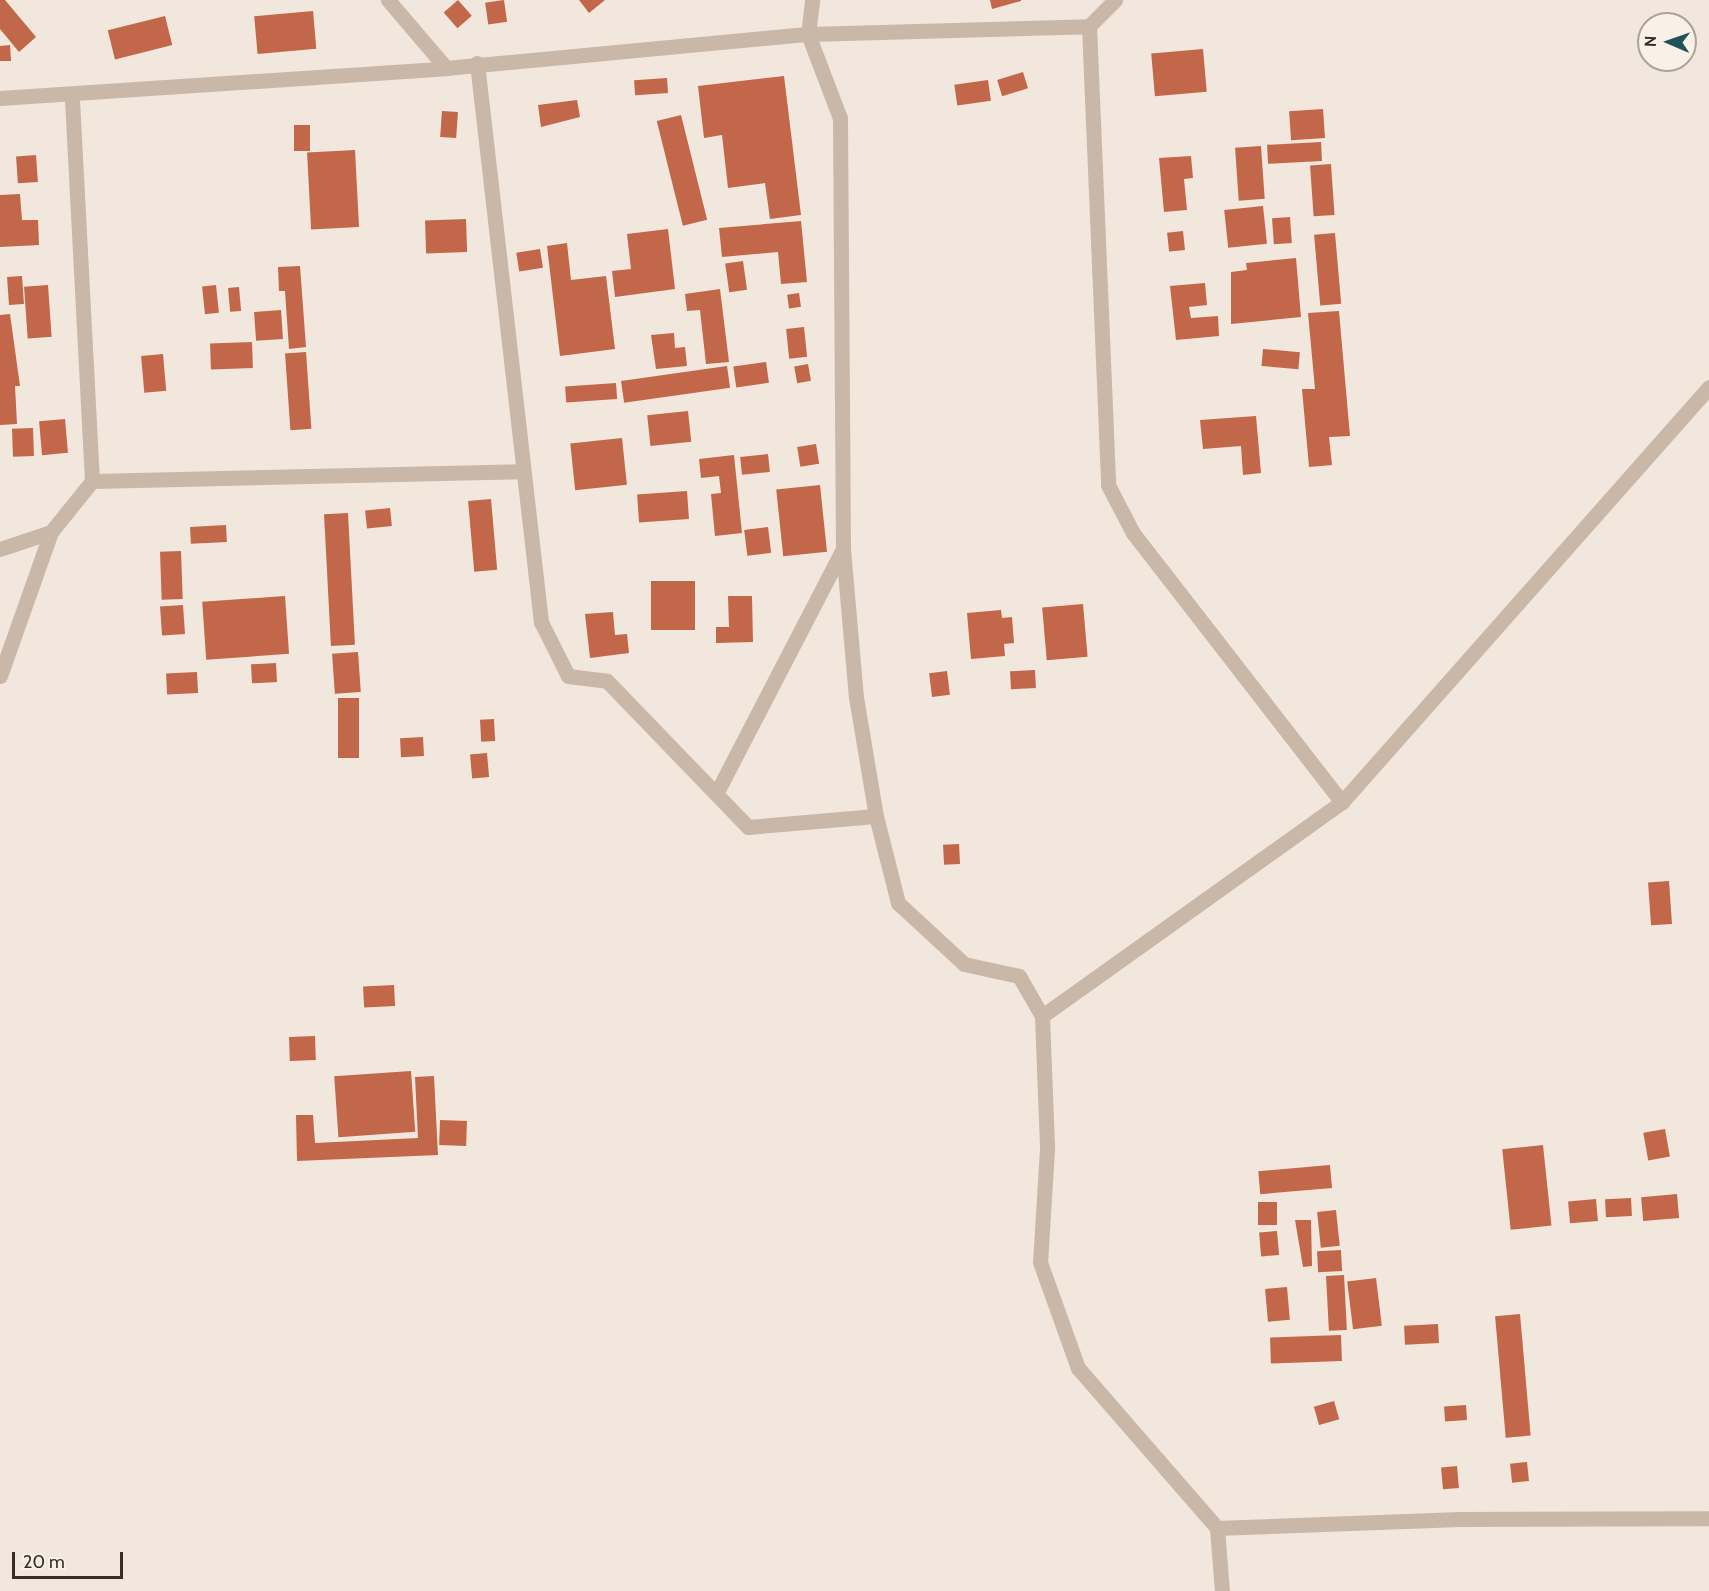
<!DOCTYPE html>
<style>
body{margin:0}
#map{position:relative;width:1709px;height:1591px;overflow:hidden;background:#f1e7dc;font-family:Cabin,sans-serif}
div>[style]{position:absolute}
[style*='--x']{left:calc(var(--x)*1px);top:calc(var(--y)*1px);width:calc(var(--w)*1px);rotate:calc(var(--a)*1deg)}
.building>*{inset:0;background:#c26749;transform-origin:0 0}
.minor>*{height:15px;margin:-7.5px;padding:0 7.5px;transform-origin:7.5px;border-radius:7.5px;background:#c9b7a8}
span{translate:-50% -50%;white-space:nowrap;text-align:center;line-height:1.15;-webkit-text-stroke:4.5px #f9f1e8;paint-order:stroke}
.north{position:absolute;left:1637px;top:12px;width:60px;height:60px;box-sizing:border-box;background:#f9f1e8;border:2px solid #aba39b;border-radius:50%;rotate:272deg;font-size:16px;font-weight:700;line-height:24px;text-align:center;color:#362d28}
.north::after{content:'';display:block;margin:auto;width:21px;height:27px;background:#1f5356;clip-path:polygon(50% 0,100% 100%,50% 72%,0 100%)}
.scale{position:absolute;left:12px;top:1552px;width:111px;height:27px;box-sizing:border-box;border:3px solid #362d28;border-top:0;padding-left:8px;font-size:18px;line-height:21px;white-space:nowrap;color:#362d28;-webkit-text-stroke:4px #f9f1e8;paint-order:stroke}
</style>
<div id="map">
<div class="building">
<i style="clip-path:polygon(0 0,5px 0,36px 37px,19px 52px,0 29px)"></i>
<i style="left:458px;top:0;width:21px;height:19px;rotate:49deg"></i>
<i style="left:504px;top:0;width:22px;height:19px;rotate:82deg"></i>
<i style="clip-path:polygon(579px 0,605px 0,589px 13px)"></i>
<i style="clip-path:polygon(990px 0,1021px 0,1021px 1px,992px 9px)"></i>
<i style="left:313px;top:11px;width:38px;height:59px;rotate:85deg"></i>
<i style="left:165px;top:16px;width:30px;height:59px;rotate:76deg"></i>
<i style="clip-path:polygon(10px 45px,11px 61px,0 61px,0 46px)"></i>
<i style="left:1203px;top:49px;width:43px;height:52px;rotate:85deg"></i>
<i style="left:1023px;top:72px;width:17px;height:27px;rotate:73deg"></i>
<i style="clip-path:polygon(784px 76px,801px 215px,770px 219px,765px 183px,728px 188px,722px 135px,704px 138px,698px 86px)"></i>
<i style="left:667px;top:78px;width:15px;height:33px;rotate:86deg"></i>
<i style="left:988px;top:80px;width:21px;height:34px;rotate:82deg"></i>
<i style="clip-path:polygon(577px 100px,580px 117px,541px 127px,538px 105px)"></i>
<i style="left:1323px;top:109px;width:29px;height:34px;rotate:86deg"></i>
<i style="left:442px;top:111px;width:16px;height:26px;rotate:4deg"></i>
<i style="left:681px;top:115px;width:108px;height:25px;rotate:76deg"></i>
<i style="left:294px;top:125px;width:16px;height:26px"></i>
<i style="left:1321px;top:142px;width:19px;height:54px;rotate:87deg"></i>
<i style="left:1261px;top:146px;width:53px;height:26px;rotate:86deg"></i>
<i style="left:355px;top:150px;width:77px;height:48px;rotate:87deg"></i>
<i style="left:36px;top:155px;width:27px;height:20px;rotate:86deg"></i>
<i style="clip-path:polygon(1191px 156px,1193px 178px,1184px 179px,1187px 210px,1164px 212px,1159px 158px)"></i>
<i style="left:1331px;top:164px;width:51px;height:21px;rotate:86deg"></i>
<i style="clip-path:polygon(20px 194px,22px 220px,38px 220px,39px 245px,0 247px,0 195px)"></i>
<i style="left:1263px;top:206px;width:38px;height:39px;rotate:84deg"></i>
<i style="left:1290px;top:217px;width:26px;height:18px;rotate:86deg"></i>
<i style="left:466px;top:219px;width:33px;height:41px;rotate:88deg"></i>
<i style="clip-path:polygon(801px 221px,807px 282px,781px 284px,778px 252px,722px 257px,719px 228px)"></i>
<i style="clip-path:polygon(668px 229px,675px 289px,615px 297px,612px 271px,631px 269px,627px 234px)"></i>
<i style="left:1183px;top:231px;width:19px;height:16px;rotate:84deg"></i>
<i style="left:1335px;top:233px;width:71px;height:21px;rotate:85deg"></i>
<i style="clip-path:polygon(567px 243px,571px 280px,606px 276px,615px 349px,560px 356px,547px 246px)"></i>
<i style="left:540px;top:249px;width:19px;height:24px;rotate:81deg"></i>
<i style="clip-path:polygon(1296px 258px,1301px 317px,1231px 324px,1231px 272px,1247px 270px,1246px 263px)"></i>
<i style="left:743px;top:261px;width:29px;height:18px;rotate:82deg"></i>
<i style="clip-path:polygon(300px 266px,306px 347px,289px 349px,285px 291px,279px 291px,278px 267px)"></i>
<i style="left:22px;top:276px;width:28px;height:15px;rotate:86deg"></i>
<i style="clip-path:polygon(1205px 283px,1207px 305px,1189px 307px,1191px 318px,1218px 316px,1219px 336px,1176px 340px,1170px 286px)"></i>
<i style="left:48px;top:285px;width:52px;height:24px;rotate:86deg"></i>
<i style="left:216px;top:285px;width:28px;height:14px;rotate:84deg"></i>
<i style="left:239px;top:287px;width:24px;height:11px;rotate:85deg"></i>
<i style="clip-path:polygon(720px 289px,729px 362px,706px 364px,700px 310px,687px 311px,685px 294px)"></i>
<i style="left:799px;top:293px;width:14px;height:12px;rotate:82deg"></i>
<i style="left:281px;top:310px;width:29px;height:27px;rotate:86deg"></i>
<i style="clip-path:polygon(1339px 311px,1350px 436px,1329px 437px,1332px 465px,1309px 467px,1302px 389px,1315px 389px,1308px 313px)"></i>
<i style="clip-path:polygon(10px 314px,20px 386px,15px 386px,17px 424px,0 425px,0 315px)"></i>
<i style="left:804px;top:327px;width:30px;height:18px;rotate:84deg"></i>
<i style="clip-path:polygon(674px 333px,675px 348px,685px 347px,687px 366px,656px 369px,651px 335px)"></i>
<i style="left:252px;top:342px;width:26px;height:42px;rotate:88deg"></i>
<i style="left:1263px;top:349px;width:37px;height:17px;rotate:5deg"></i>
<i style="left:306px;top:352px;width:77px;height:21px;rotate:86deg"></i>
<i style="left:163px;top:354px;width:37px;height:22px;rotate:85deg"></i>
<i style="left:766px;top:362px;width:21px;height:33px;rotate:82deg"></i>
<i style="left:808px;top:364px;width:17px;height:14px;rotate:80deg"></i>
<i style="left:727px;top:366px;width:22px;height:107px;rotate:82deg"></i>
<i style="left:616px;top:383px;width:16px;height:51px;rotate:86deg"></i>
<i style="left:688px;top:411px;width:31px;height:41px;rotate:84deg"></i>
<i style="clip-path:polygon(1256px 416px,1261px 473px,1243px 475px,1241px 446px,1203px 449px,1200px 420px)"></i>
<i style="left:65px;top:419px;width:34px;height:26px;rotate:85deg"></i>
<i style="left:33px;top:428px;width:28px;height:21px;rotate:88deg"></i>
<i style="left:622px;top:438px;width:47px;height:52px;rotate:84deg"></i>
<i style="left:816px;top:444px;width:20px;height:19px;rotate:81deg"></i>
<i style="left:768px;top:454px;width:18px;height:28px;rotate:84deg"></i>
<i style="clip-path:polygon(734px 455px,742px 533px,715px 536px,711px 494px,721px 493px,719px 476px,701px 478px,699px 459px)"></i>
<i style="left:820px;top:485px;width:67px;height:44px;rotate:84deg"></i>
<i style="left:687px;top:491px;width:28px;height:50px;rotate:86deg"></i>
<i style="left:491px;top:499px;width:71px;height:23px;rotate:85deg"></i>
<i style="left:390px;top:508px;width:18px;height:25px;rotate:84deg"></i>
<i style="left:348px;top:513px;width:132px;height:24px;rotate:87deg"></i>
<i style="left:226px;top:525px;width:17px;height:36px;rotate:87deg"></i>
<i style="left:768px;top:527px;width:26px;height:24px;rotate:83deg"></i>
<i style="left:181px;top:551px;width:48px;height:21px;rotate:88deg"></i>
<i style="left:651px;top:581px;width:44px;height:49px"></i>
<i style="left:285px;top:596px;width:58px;height:83px;rotate:86deg"></i>
<i style="clip-path:polygon(728px 596px,752px 596px,753px 642px,716px 643px,716px 627px,729px 627px)"></i>
<i style="left:1083px;top:604px;width:53px;height:41px;rotate:85deg"></i>
<i style="left:183px;top:605px;width:29px;height:23px;rotate:86deg"></i>
<i style="clip-path:polygon(1001px 610px,1002px 618px,1012px 617px,1014px 643px,1004px 644px,1005px 656px,971px 659px,967px 613px)"></i>
<i style="clip-path:polygon(613px 612px,615px 635px,627px 634px,629px 653px,590px 658px,585px 614px)"></i>
<i style="left:358px;top:652px;width:40px;height:26px;rotate:86deg"></i>
<i style="left:276px;top:663px;width:19px;height:25px;rotate:87deg"></i>
<i style="left:1035px;top:670px;width:18px;height:25px;rotate:87deg"></i>
<i style="left:947px;top:671px;width:24px;height:18px;rotate:83deg"></i>
<i style="left:197px;top:672px;width:21px;height:31px;rotate:87deg"></i>
<i style="left:338px;top:698px;width:21px;height:60px"></i>
<i style="left:494px;top:719px;width:22px;height:14px;rotate:87deg"></i>
<i style="left:423px;top:737px;width:19px;height:23px;rotate:87deg"></i>
<i style="left:487px;top:753px;width:24px;height:17px;rotate:85deg"></i>
<i style="left:959px;top:844px;width:20px;height:16px;rotate:87deg"></i>
<i style="left:1669px;top:881px;width:43px;height:21px;rotate:86deg"></i>
<i style="left:394px;top:985px;width:21px;height:31px;rotate:87deg"></i>
<i style="left:315px;top:1036px;width:24px;height:26px;rotate:88deg"></i>
<i style="left:411px;top:1071px;width:61px;height:77px;rotate:86deg"></i>
<i style="clip-path:polygon(434px 1076px,438px 1155px,297px 1161px,296px 1115px,313px 1115px,315px 1143px,418px 1138px,415px 1077px)"></i>
<i style="left:440px;top:1120px;width:27px;height:25px;rotate:2deg"></i>
<i style="left:1665px;top:1129px;width:28px;height:22px;rotate:80deg"></i>
<i style="left:1543px;top:1145px;width:81px;height:41px;rotate:84deg"></i>
<i style="left:1330px;top:1165px;width:23px;height:72px;rotate:85deg"></i>
<i style="left:1677px;top:1194px;width:24px;height:36px;rotate:85deg"></i>
<i style="left:1631px;top:1198px;width:18px;height:26px;rotate:87deg"></i>
<i style="left:1596px;top:1199px;width:22px;height:28px;rotate:85deg"></i>
<i style="left:1258px;top:1202px;width:19px;height:23px"></i>
<i style="left:1336px;top:1210px;width:36px;height:19px;rotate:84deg"></i>
<i style="clip-path:polygon(1295px 1220px,1311px 1220px,1312px 1266px,1303px 1267px)"></i>
<i style="left:1277px;top:1231px;width:24px;height:18px;rotate:85deg"></i>
<i style="left:1341px;top:1250px;width:21px;height:24px;rotate:87deg"></i>
<i style="left:1344px;top:1275px;width:55px;height:18px;rotate:87deg"></i>
<i style="left:1376px;top:1278px;width:48px;height:29px;rotate:83deg"></i>
<i style="left:1287px;top:1287px;width:33px;height:22px;rotate:85deg"></i>
<i style="left:1520px;top:1314px;width:122px;height:25px;rotate:85deg"></i>
<i style="left:1438px;top:1324px;width:19px;height:34px;rotate:87deg"></i>
<i style="left:1341px;top:1335px;width:26px;height:71px;rotate:88deg"></i>
<i style="left:1334px;top:1401px;width:19px;height:21px;rotate:74deg"></i>
<i style="left:1466px;top:1405px;width:15px;height:22px;rotate:86deg"></i>
<i style="left:1527px;top:1462px;width:19px;height:17px;rotate:84deg"></i>
<i style="left:1457px;top:1466px;width:22px;height:16px;rotate:85deg"></i>
</div>
<div class="minor">
<i style="--x:388;--y:0;--w:89;--a:49.5"></i>
<i style="--x:1089;--y:26;--w:459;--a:87.6"></i>
<i style="--x:1108;--y:485;--w:54;--a:62.5"></i>
<i style="--x:1133;--y:533;--w:341;--a:52.2"></i>
<i style="--x:477;--y:63;--w:563;--a:83.47"></i>
<i style="--x:541;--y:622;--w:60;--a:63.4"></i>
<i style="--x:568;--y:676;--w:39;--a:7"></i>
<i style="--x:607;--y:681;--w:203;--a:46"></i>
<i style="--x:748;--y:827;--w:128;--a:-4.9"></i>
<i style="--x:876;--y:816;--w:90;--a:75.8"></i>
<i style="--x:898;--y:903;--w:90;--a:42.7"></i>
<i style="--x:964;--y:964;--w:56;--a:12.3"></i>
<i style="--x:1019;--y:976;--w:46;--a:60.1"></i>
<i style="--x:1042;--y:1016;--w:133;--a:87.8"></i>
<i style="--x:1047;--y:1149;--w:113;--a:93.5"></i>
<i style="--x:1040;--y:1262;--w:113;--a:70.3"></i>
<i style="--x:1078;--y:1368;--w:212;--a:49"></i>
<i style="--x:1217;--y:1528;--w:63;--a:85.5"></i>
<i style="--x:0;--y:98;--w:447;--a:-3.8"></i>
<i style="--x:446;--y:68;--w:364;--a:-5.4"></i>
<i style="--x:808;--y:34;--w:281;--a:-1.6"></i>
<i style="--x:1089;--y:26;--w:37;--a:-45"></i>
<i style="--x:92;--y:481;--w:430;--a:-1.3"></i>
<i style="--x:0;--y:549;--w:54;--a:-18.4"></i>
<i style="--x:843;--y:549;--w:149;--a:85"></i>
<i style="--x:856;--y:697;--w:121;--a:80.5"></i>
<i style="--x:0;--y:676;--w:153;--a:-70.5"></i>
<i style="--x:51;--y:532;--w:65;--a:-51.2"></i>
<i style="--x:92;--y:481;--w:386;--a:-93"></i>
<i style="--x:717;--y:792;--w:274;--a:-62.6"></i>
<i style="--x:843;--y:549;--w:431;--a:-90.4"></i>
<i style="--x:840;--y:118;--w:90;--a:-110.9"></i>
<i style="--x:808;--y:34;--w:34;--a:-83"></i>
<i style="--x:1042;--y:1016;--w:369;--a:-35.5"></i>
<i style="--x:1342;--y:802;--w:554;--a:-48.51"></i>
<i style="--x:1217;--y:1528;--w:243;--a:-2.1"></i>
<i style="--x:1460;--y:1519;--w:249;--a:-0.2"></i>
</div>
<div class="north">N</div>
<div class="scale">20 m</div>
</div>
